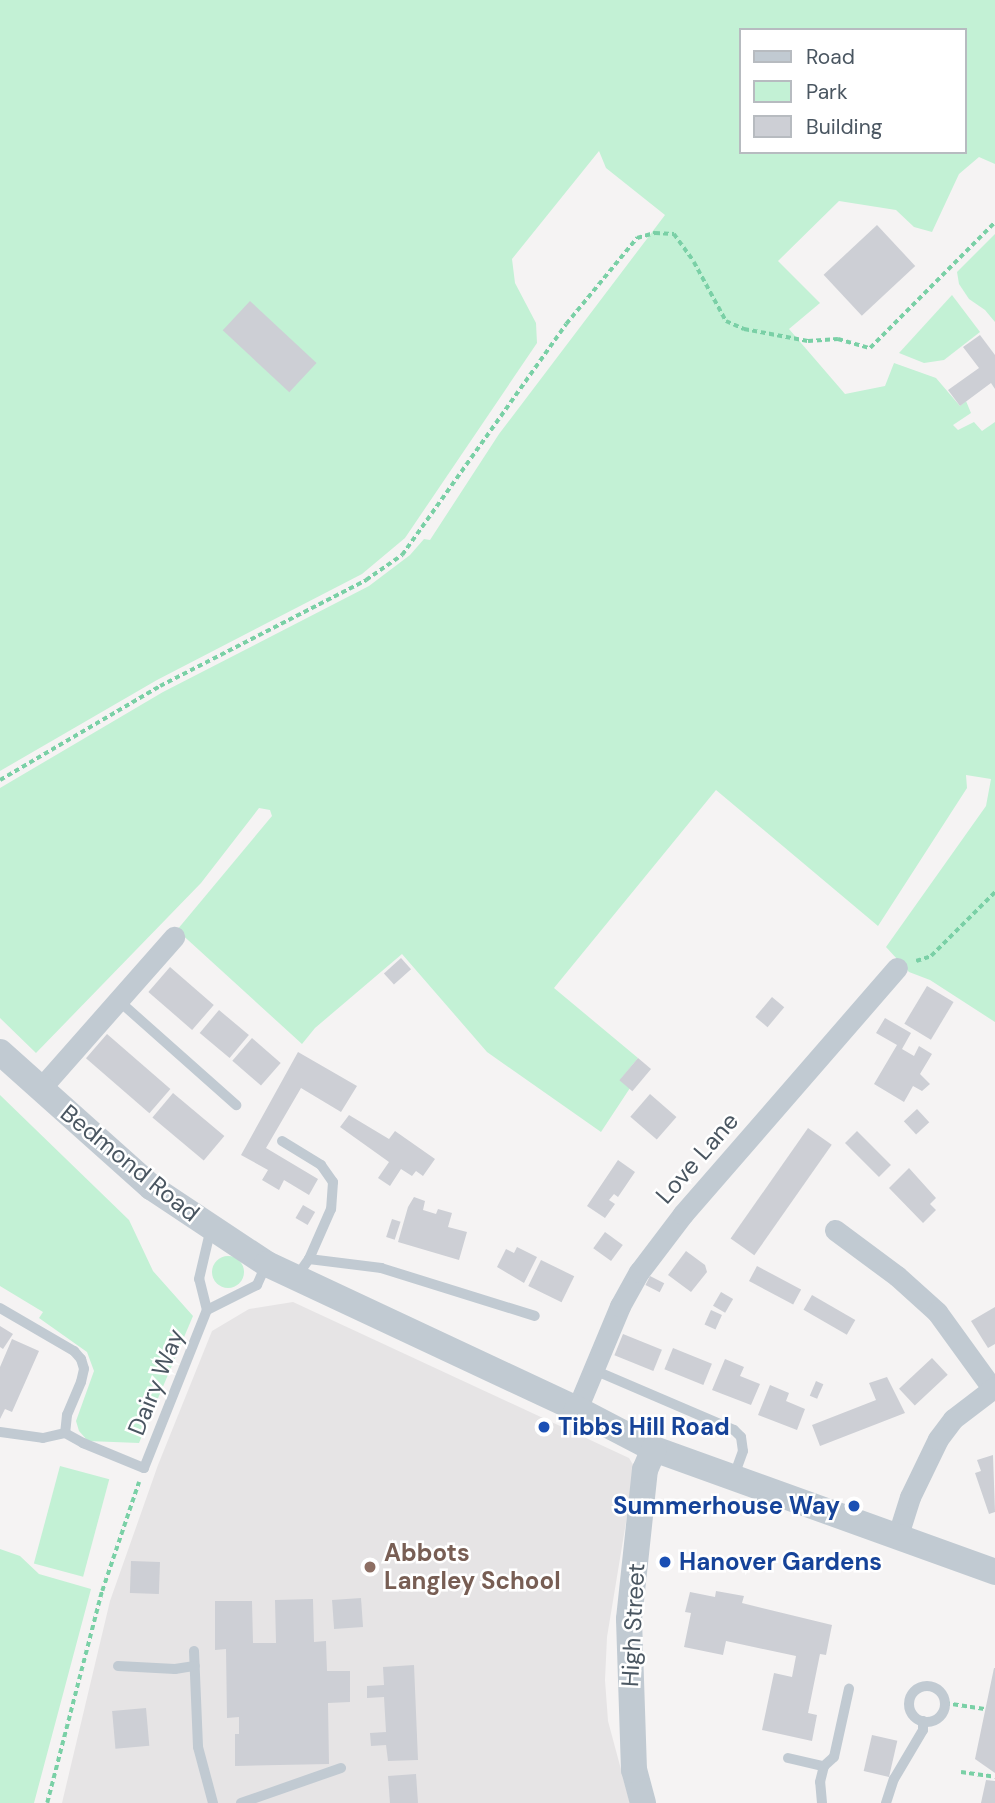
<!DOCTYPE html>
<style>
body{margin:0}
#map{position:relative;width:995px;height:1803px;overflow:hidden;background:#f5f3f3;font-family:"DM Sans",sans-serif}
div>[style]{position:absolute}
[style*='--x']{left:calc(var(--x)*1px);top:calc(var(--y)*1px);width:calc(var(--w)*1px);rotate:calc(var(--a)*1deg)}
.education>*{inset:0;background:#e6e4e5}
.green>*{inset:0;background:#c3f1d5;transform-origin:0 0}
.round{border-radius:50%}
.building>*{inset:0;background:#cdcfd5;transform-origin:0 0}
.path>*{height:3.5px;margin-top:-1.75px;transform-origin:0;background:repeating-linear-gradient(90deg,#7ad0a6 0 5px,transparent 0 8.5px)}
.service>*{height:10px;margin:-5px;padding:0 5px;transform-origin:5px;border-radius:5px;background:#c1cad2}
.service>.ring{margin:-5px;padding:0;box-sizing:content-box;background:none;border:10px solid #c1cad2;border-radius:50%}
.minor>*{height:21px;margin:-10.5px;padding:0 10.5px;transform-origin:10.5px;border-radius:10.5px;background:#c1cad2}
.tertiary>*{height:26px;margin:-13px;padding:0 13px;transform-origin:13px;border-radius:13px;background:#c1cad2}
.dots>*{width:19px;height:19px;translate:-50% -50%;box-sizing:border-box;border:4px solid #fff;border-radius:50%}
span{translate:-50% -50%;white-space:nowrap;text-align:center;line-height:1.15;-webkit-text-stroke:5px #fff;paint-order:stroke}
.street-label{font-size:24px;color:#4a5661}
.transit-label{font-size:24px;color:#164399;font-weight:700}
.left{translate:0 -50%;text-align:left}
.right{translate:-100% -50%;text-align:right}
.education-label{font-size:24px;color:#785e54;font-weight:700}
.legend{position:absolute;left:739px;top:28px;width:228px;height:126px;box-sizing:border-box;background:#fff;border:2px solid #b7bbc0;margin:0;padding:9px 12px;list-style:none;font-size:21px;color:#4a5661}
.legend li{display:flex;align-items:center;gap:14px;height:35px}
.legend b{width:35px;border:2px solid #b7bbc0}
</style>
<div id="map">
<div class="education">
<i style="clip-path:polygon(293px 1302px,629px 1458px,635px 1468px,607px 1637px,605px 1680px,608px 1721px,630px 1803px,62px 1803px,110px 1601px,158px 1465px,212px 1331px,249px 1309px)"></i>
</div>
<div class="green">
<i style="clip-path:polygon(evenodd,0 0,995px 0,995px 164px,979px 157px,959px 174px,932px 232px,914px 227px,896px 210px,839px 201px,778px 261px,820px 303px,789px 329px,845px 394px,885px 386px,894px 363px,936px 378px,960px 406px,966px 401px,971px 413px,953px 425px,958px 430px,974px 422px,982px 431px,995px 422px,995px 1022px,930px 980px,909px 972px,886px 947px,986px 806px,991px 779px,966px 775px,967px 788px,878px 926px,716px 790px,554px 988px,638px 1058px,620px 1080px,630px 1088px,601px 1132px,487px 1052px,402px 954px,315px 1028px,302px 1044px,177px 930px,272px 816px,270px 810px,259px 808px,201px 883px,36px 1053px,0 1018px,0 788px,163px 692px,369px 586px,410px 555px,424px 539px,430px 540px,499px 434px,665px 215px,606px 168px,599px 151px,512px 259px,515px 283px,536px 323px,537px 343px,405px 538px,362px 574px,157px 680px,0 771px,0 0,741px 30px,965px 30px,965px 152px,741px 152px,741px 30px)"></i>
<i style="clip-path:polygon(995px 234px,995px 322px,985px 310px,969px 299px,959px 284px,957px 272px)"></i>
<i style="clip-path:polygon(952px 295px,980px 332px,944px 360px,924px 363px,899px 353px)"></i>
<i style="clip-path:polygon(0 1095px,129px 1220px,153px 1271px,193px 1316px,139px 1443px,88px 1441px,79px 1431px,76px 1421px,94px 1371px,87px 1352px,39px 1318px,43px 1312px,0 1286px)"></i>
<i class="round" style="left:212px;top:1256px;width:32px;height:32px"></i>
<i style="left:60px;top:1466px;width:51px;height:101px;rotate:15deg"></i>
<i style="clip-path:polygon(0 1549px,20px 1556px,39px 1574px,91px 1589px,34px 1803px,0 1803px)"></i>
</div>
<div class="building">
<i style="left:877px;top:225px;width:56px;height:73px;rotate:47deg"></i>
<i style="left:250px;top:301px;width:91px;height:40px;rotate:43deg"></i>
<i style="clip-path:polygon(980px 335px,995px 355px,995px 389px,991px 383px,960px 406px,948px 390px,979px 368px,963px 347px)"></i>
<i style="left:401px;top:958px;width:15px;height:23px;rotate:48deg"></i>
<i style="left:170px;top:967px;width:58px;height:33px;rotate:41deg"></i>
<i style="left:927px;top:986px;width:31px;height:44px;rotate:31deg"></i>
<i style="left:772px;top:997px;width:16px;height:26px;rotate:40deg"></i>
<i style="left:219px;top:1010px;width:39px;height:30px;rotate:40deg"></i>
<i style="clip-path:polygon(885px 1018px,911px 1033px,902px 1049px,914px 1056px,919px 1046px,932px 1054px,920px 1074px,930px 1084px,922px 1091px,913px 1086px,904px 1102px,874px 1084px,897px 1045px,876px 1033px)"></i>
<i style="left:107px;top:1034px;width:84px;height:32px;rotate:41deg"></i>
<i style="left:252px;top:1038px;width:38px;height:30px;rotate:41deg"></i>
<i style="clip-path:polygon(298px 1052px,357px 1086px,341px 1112px,301px 1088px,266px 1148px,318px 1179px,309px 1195px,284px 1180px,279px 1190px,262px 1180px,268px 1170px,241px 1155px)"></i>
<i style="left:638px;top:1058px;width:17px;height:29px;rotate:40deg"></i>
<i style="left:173px;top:1093px;width:67px;height:32px;rotate:40deg"></i>
<i style="left:650px;top:1094px;width:35px;height:30px;rotate:41deg"></i>
<i style="left:917px;top:1109px;width:18px;height:18px;rotate:47deg"></i>
<i style="clip-path:polygon(349px 1115px,389px 1139px,395px 1131px,435px 1159px,423px 1176px,416px 1171px,412px 1176px,401px 1169px,390px 1186px,378px 1178px,389px 1162px,340px 1127px)"></i>
<i style="left:808px;top:1128px;width:29px;height:135px;rotate:35deg"></i>
<i style="left:857px;top:1131px;width:48px;height:17px;rotate:45deg"></i>
<i style="clip-path:polygon(618px 1160px,635px 1172px,618px 1197px,614px 1194px,609px 1200px,615px 1204px,605px 1218px,587px 1206px)"></i>
<i style="clip-path:polygon(909px 1168px,936px 1198px,930px 1204px,936px 1210px,923px 1223px,889px 1188px)"></i>
<i style="clip-path:polygon(414px 1197px,425px 1201px,423px 1210px,436px 1214px,438px 1209px,452px 1213px,448px 1227px,467px 1232px,459px 1260px,398px 1242px,408px 1207px)"></i>
<i style="left:303px;top:1205px;width:14px;height:15px;rotate:30deg"></i>
<i style="left:392px;top:1219px;width:9px;height:19px;rotate:18deg"></i>
<i style="left:605px;top:1232px;width:22px;height:20px;rotate:36deg"></i>
<i style="clip-path:polygon(517px 1247px,537px 1257px,524px 1283px,497px 1267px,506px 1249px,514px 1253px)"></i>
<i style="clip-path:polygon(686px 1251px,705px 1265px,707px 1272px,691px 1292px,668px 1275px)"></i>
<i style="left:541px;top:1260px;width:37px;height:29px;rotate:26deg"></i>
<i style="left:757px;top:1266px;width:50px;height:17px;rotate:28deg"></i>
<i style="left:650px;top:1276px;width:16px;height:10px;rotate:27deg"></i>
<i style="left:721px;top:1292px;width:14px;height:16px;rotate:30deg"></i>
<i style="left:812px;top:1295px;width:50px;height:17px;rotate:30deg"></i>
<i style="clip-path:polygon(995px 1307px,995px 1344px,988px 1348px,971px 1321px)"></i>
<i style="left:711px;top:1310px;width:12px;height:16px;rotate:24deg"></i>
<i style="clip-path:polygon(0 1326px,13px 1334px,3px 1349px,0 1347px)"></i>
<i style="left:623px;top:1334px;width:42px;height:23px;rotate:22deg"></i>
<i style="clip-path:polygon(12px 1339px,39px 1351px,12px 1412px,5px 1409px,0 1419px,0 1367px)"></i>
<i style="left:673px;top:1348px;width:42px;height:23px;rotate:22deg"></i>
<i style="left:932px;top:1358px;width:23px;height:45px;rotate:47deg"></i>
<i style="clip-path:polygon(725px 1359px,744px 1367px,740px 1376px,760px 1384px,751px 1405px,712px 1390px)"></i>
<i style="clip-path:polygon(887px 1377px,905px 1413px,820px 1446px,812px 1425px,876px 1400px,869px 1383px)"></i>
<i style="left:816px;top:1381px;width:8px;height:16px;rotate:23deg"></i>
<i style="clip-path:polygon(770px 1385px,789px 1393px,786px 1401px,805px 1409px,797px 1430px,758px 1415px)"></i>
<i style="clip-path:polygon(993px 1455px,995px 1512px,989px 1514px,975px 1473px,981px 1471px,977px 1460px)"></i>
<i style="left:131px;top:1561px;width:29px;height:32px;rotate:2deg"></i>
<i style="clip-path:polygon(716px 1591px,744px 1596px,742px 1603px,832px 1625px,826px 1655px,820px 1654px,808px 1713px,817px 1715px,812px 1741px,762px 1730px,774px 1673px,792px 1677px,796px 1656px,726px 1641px,723px 1655px,684px 1647px,691px 1613px,685px 1612px,690px 1592px,715px 1597px)"></i>
<i style="left:361px;top:1598px;width:29px;height:29px;rotate:86deg"></i>
<i style="clip-path:polygon(313px 1599px,314px 1642px,326px 1641px,327px 1671px,350px 1671px,350px 1702px,328px 1703px,329px 1764px,235px 1766px,235px 1734px,239px 1734px,239px 1717px,227px 1718px,226px 1649px,215px 1650px,215px 1601px,252px 1601px,253px 1643px,276px 1643px,275px 1600px)"></i>
<i style="clip-path:polygon(414px 1665px,418px 1760px,388px 1761px,386px 1745px,371px 1746px,370px 1733px,386px 1732px,384px 1697px,367px 1698px,367px 1686px,384px 1685px,383px 1667px)"></i>
<i style="clip-path:polygon(994px 1668px,995px 1668px,995px 1773px,975px 1759px)"></i>
<i style="left:146px;top:1708px;width:38px;height:34px;rotate:85deg"></i>
<i style="left:872px;top:1735px;width:26px;height:37px;rotate:13deg"></i>
<i style="left:416px;top:1774px;width:29px;height:28px;rotate:86deg"></i>
<i style="clip-path:polygon(986px 1780px,995px 1781px,995px 1803px,981px 1803px)"></i>
</div>
<div class="path">
<i style="--x:0;--y:780;--w:186;--a:-30.4"></i>
<i style="--x:160;--y:686;--w:232;--a:-27.2"></i>
<i style="--x:366;--y:580;--w:44;--a:-34.8"></i>
<i style="--x:402;--y:555;--w:283;--a:-54.6"></i>
<i style="--x:566;--y:324;--w:112;--a:-50.5"></i>
<i style="--x:637;--y:238;--w:19;--a:-16"></i>
<i style="--x:655;--y:233;--w:19;--a:3"></i>
<i style="--x:674;--y:234;--w:34;--a:54"></i>
<i style="--x:694;--y:262;--w:67;--a:61.5"></i>
<i style="--x:726;--y:321;--w:20;--a:24"></i>
<i style="--x:744;--y:329;--w:65;--a:10.6"></i>
<i style="--x:808;--y:341;--w:30;--a:-4"></i>
<i style="--x:838;--y:339;--w:33;--a:16"></i>
<i style="--x:870;--y:348;--w:177;--a:-45.2"></i>
<i style="--x:916;--y:961;--w:16;--a:-18"></i>
<i style="--x:931;--y:956;--w:91;--a:-45"></i>
<i style="--x:945;--y:1703;--w:40;--a:8.5"></i>
<i style="--x:961;--y:1772;--w:34;--a:8"></i>
<i style="--x:47;--y:1803;--w:219;--a:-75.5"></i>
<i style="--x:102;--y:1591;--w:115;--a:-71.3"></i>
</div>
<div class="service">
<i style="--x:119;--y:1001;--w:157;--a:41.6"></i>
<i style="--x:282;--y:1141;--w:46;--a:31.6"></i>
<i style="--x:321;--y:1165;--w:21;--a:55"></i>
<i style="--x:333;--y:1182;--w:27;--a:94"></i>
<i style="--x:331;--y:1209;--w:55;--a:113.7"></i>
<i style="--x:297;--y:1276;--w:21;--a:-55"></i>
<i style="--x:309;--y:1259;--w:73;--a:7.1"></i>
<i style="--x:381;--y:1268;--w:161;--a:17.3"></i>
<i style="--x:0;--y:1308;--w:86;--a:30.2"></i>
<i style="--x:74;--y:1351;--w:11;--a:49"></i>
<i style="--x:81;--y:1359;--w:10;--a:73"></i>
<i style="--x:84;--y:1369;--w:13;--a:103"></i>
<i style="--x:81;--y:1382;--w:36;--a:113"></i>
<i style="--x:67;--y:1415;--w:18;--a:96"></i>
<i style="--x:207;--y:1310;--w:56;--a:-26.6"></i>
<i style="--x:257;--y:1285;--w:22;--a:-66"></i>
<i style="--x:594;--y:1370;--w:152;--a:23.2"></i>
<i style="--x:734;--y:1430;--w:10;--a:45"></i>
<i style="--x:741;--y:1437;--w:14;--a:82"></i>
<i style="--x:743;--y:1451;--w:27;--a:110"></i>
<i style="--x:0;--y:1432;--w:43;--a:7.9"></i>
<i style="--x:43;--y:1438;--w:23;--a:-13"></i>
<i style="--x:65;--y:1433;--w:21;--a:29"></i>
<i style="--x:83;--y:1443;--w:66;--a:22.3"></i>
<i style="--x:144;--y:1468;--w:170;--a:-68.3"></i>
<i style="--x:207;--y:1310;--w:32;--a:-104"></i>
<i style="--x:199;--y:1279;--w:52;--a:-76.8"></i>
<i style="--x:194;--y:1651;--w:96;--a:87.6"></i>
<i style="--x:198;--y:1747;--w:58;--a:75"></i>
<i style="--x:118;--y:1666;--w:57;--a:3"></i>
<i style="--x:175;--y:1669;--w:20;--a:-9"></i>
<i class="ring" style="left:909px;top:1686px;width:26px;height:26px"></i>
<i style="--x:788;--y:1758;--w:37;--a:13"></i>
<i style="--x:241;--y:1803;--w:106;--a:-19.3"></i>
<i style="--x:822;--y:1803;--w:21;--a:-95"></i>
<i style="--x:820;--y:1782;--w:16;--a:-76"></i>
<i style="--x:824;--y:1766;--w:13;--a:-42"></i>
<i style="--x:834;--y:1757;--w:70;--a:-77.6"></i>
<i style="--x:886;--y:1803;--w:25;--a:-72"></i>
<i style="--x:894;--y:1779;--w:57;--a:-59.4"></i>
<i style="--x:923;--y:1730;--w:9;--a:-90"></i>
</div>
<div class="minor">
<i style="--x:40;--y:1089;--w:203;--a:-48.6"></i>
<i style="--x:835;--y:1230;--w:77;--a:36.6"></i>
<i style="--x:897;--y:1276;--w:54;--a:42"></i>
<i style="--x:937;--y:1312;--w:94;--a:54.1"></i>
<i style="--x:577;--y:1409;--w:112;--a:-67.3"></i>
<i style="--x:620;--y:1306;--w:39;--a:-61"></i>
<i style="--x:639;--y:1272;--w:73;--a:-52.8"></i>
<i style="--x:683;--y:1214;--w:326;--a:-49"></i>
<i style="--x:897;--y:1538;--w:43;--a:-72.4"></i>
<i style="--x:910;--y:1497;--w:64;--a:-64.2"></i>
<i style="--x:938;--y:1439;--w:25;--a:-53"></i>
<i style="--x:953;--y:1419;--w:53;--a:-37.3"></i>
</div>
<div class="tertiary">
<i style="--x:0;--y:1052;--w:203;--a:41.8"></i>
<i style="--x:151;--y:1187;--w:139;--a:33.6"></i>
<i style="--x:267;--y:1264;--w:342;--a:25.1"></i>
<i style="--x:577;--y:1409;--w:87;--a:27.5"></i>
<i style="--x:654;--y:1449;--w:363;--a:19.8"></i>
<i style="--x:643;--y:1803;--w:34;--a:-105"></i>
<i style="--x:634;--y:1770;--w:151;--a:-91.9"></i>
<i style="--x:629;--y:1619;--w:150;--a:-83.9"></i>
<i style="--x:645;--y:1470;--w:23;--a:-67"></i>
</div>
<div class="dots">
<i style="left:544px;top:1427px;background:#1a4fb4"></i>
<i style="left:854px;top:1506px;background:#1a4fb4"></i>
<i style="left:665px;top:1562px;background:#1a4fb4"></i>
<i style="left:370px;top:1567px;background:#8d6e63"></i>
</div>
<div class="street-label">
<span style="left:697px;top:1158px;rotate:-49deg">Love Lane</span>
<span style="left:130px;top:1163px;rotate:39deg">Bedmond Road</span>
<span style="left:156px;top:1382px;rotate:-68deg">Dairy Way</span>
<span style="left:633px;top:1625px;rotate:-87deg">High Street</span>
</div>
<div class="transit-label">
<span class="left" style="left:558px;top:1427px">Tibbs Hill Road</span>
<span class="right" style="left:840px;top:1506px">Summerhouse Way</span>
<span class="left" style="left:679px;top:1562px">Hanover Gardens</span>
</div>
<div class="education-label">
<span class="left" style="left:384px;top:1567px">Abbots<br>Langley School</span>
</div>
<ul class="legend">
<li><b style="height:9px;background:#c1cad2"></b>Road</li>
<li><b style="height:19px;background:#c3f1d5"></b>Park</li>
<li><b style="height:19px;background:#cdcfd5"></b>Building</li>
</ul>
</div>
